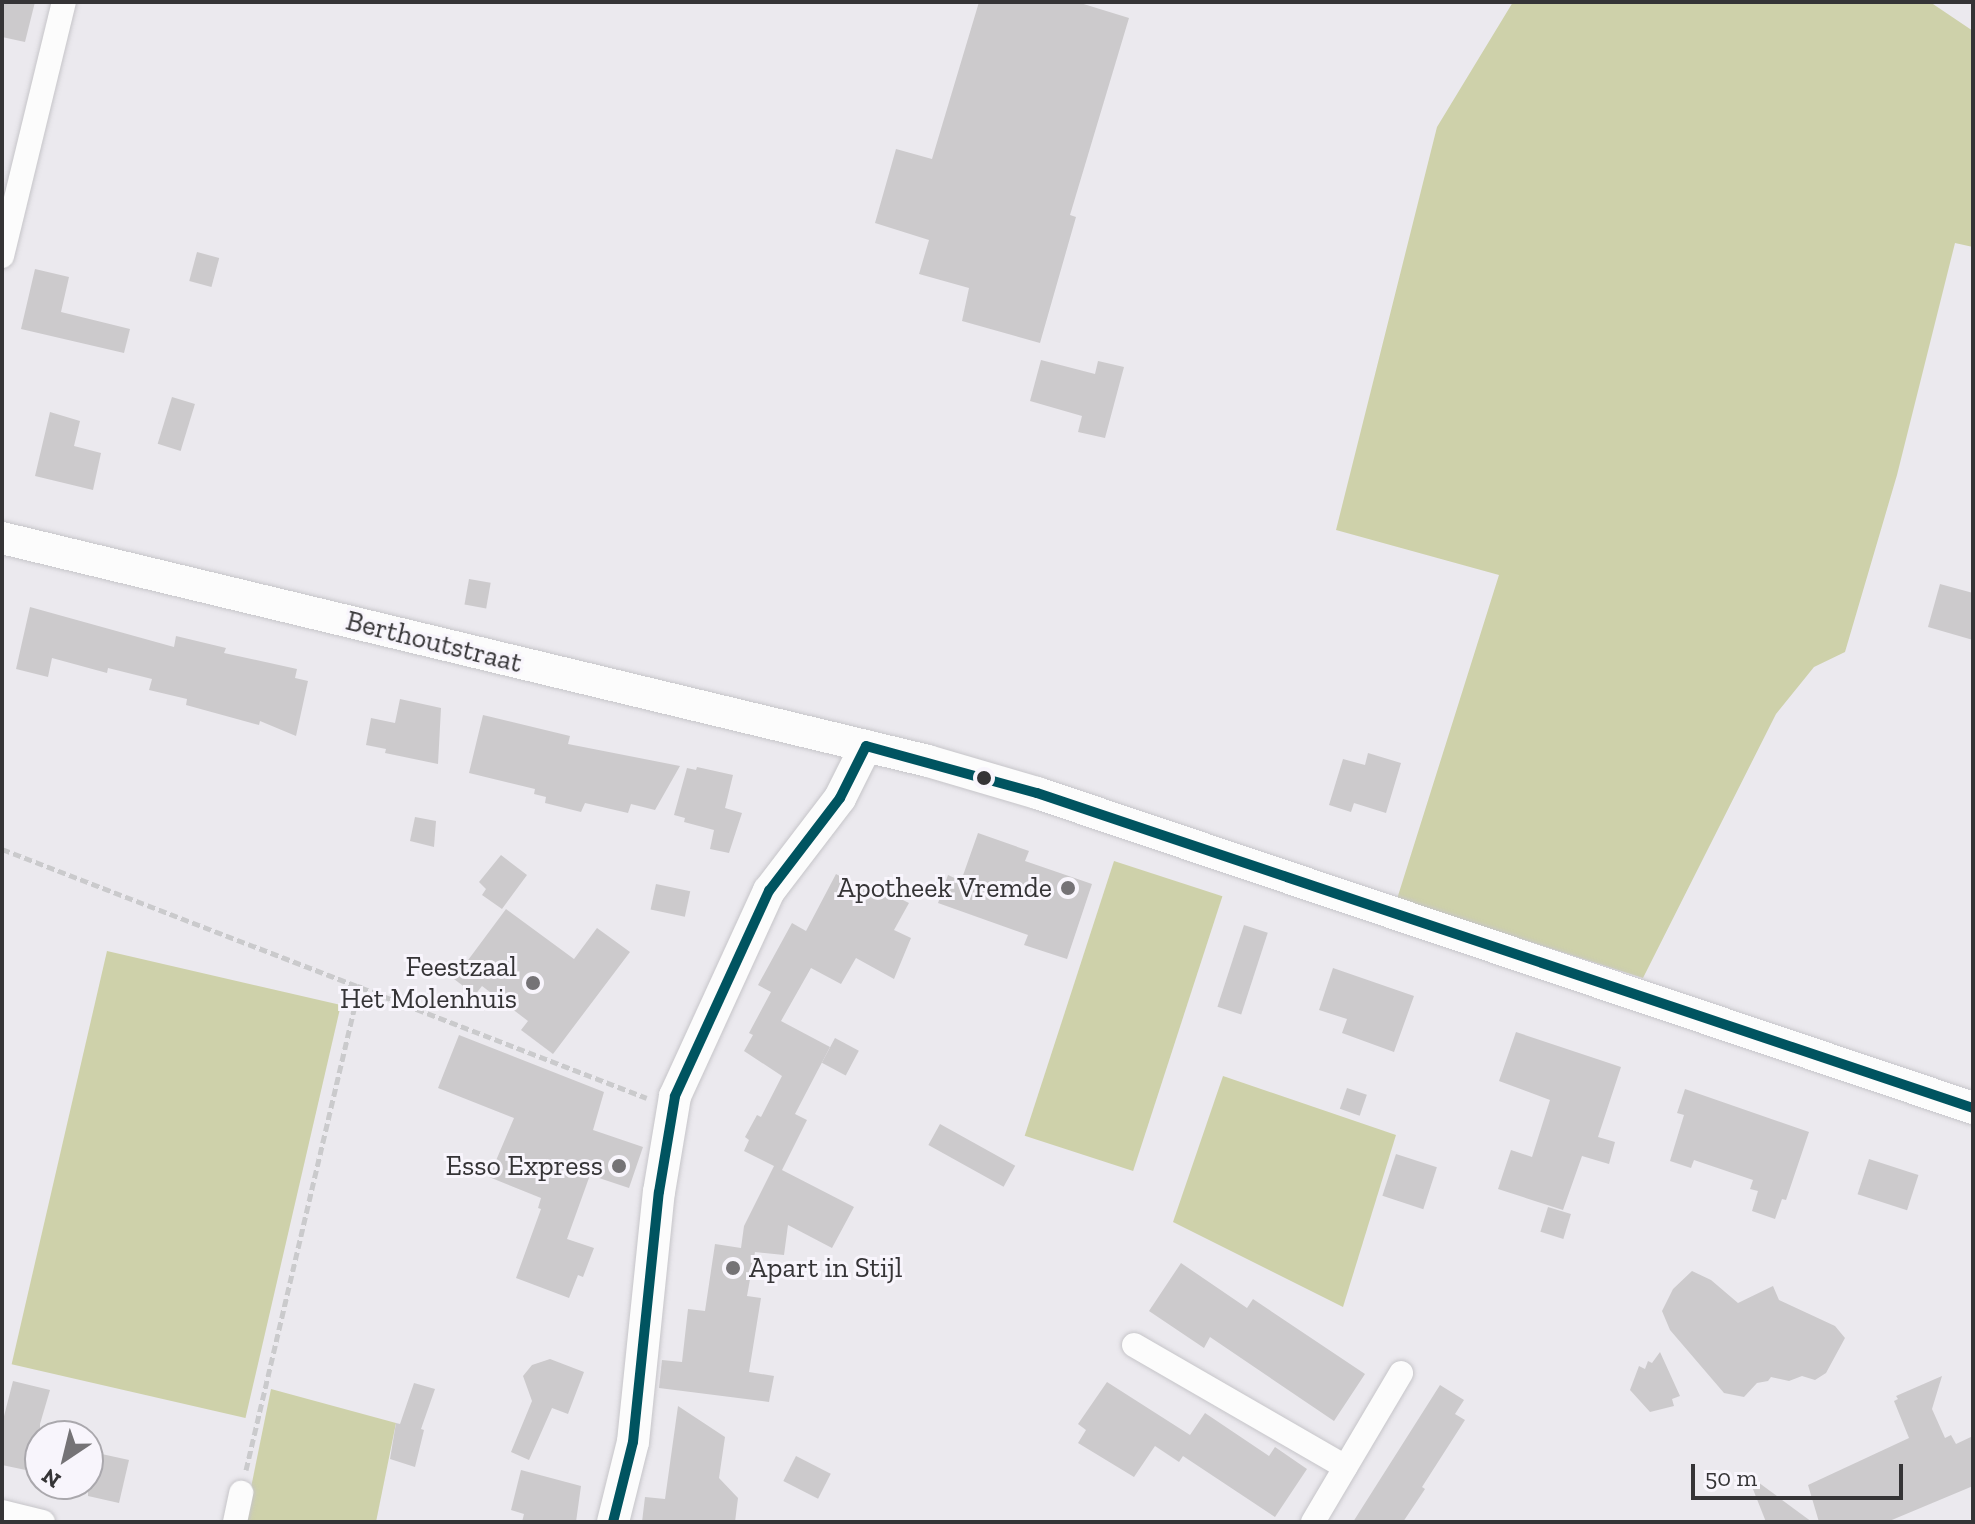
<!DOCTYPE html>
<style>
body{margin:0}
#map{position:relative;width:1975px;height:1524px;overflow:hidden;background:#ebe9ee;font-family:"Zilla Slab",serif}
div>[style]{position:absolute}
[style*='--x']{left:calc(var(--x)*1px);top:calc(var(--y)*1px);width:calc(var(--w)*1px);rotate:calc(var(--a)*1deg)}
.green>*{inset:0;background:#ced1aa;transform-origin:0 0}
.building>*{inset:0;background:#cccacc;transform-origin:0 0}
.path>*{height:5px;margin-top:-2.5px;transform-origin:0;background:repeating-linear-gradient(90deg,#cacacc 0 8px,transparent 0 12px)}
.roads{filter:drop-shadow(0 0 2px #c6c5c9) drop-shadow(0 0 2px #c6c5c9)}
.street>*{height:24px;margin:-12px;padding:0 12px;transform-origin:12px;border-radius:12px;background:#fcfcfc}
.secondary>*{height:32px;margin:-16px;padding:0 16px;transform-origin:16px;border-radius:16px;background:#fcfcfc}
.bus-1>*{height:10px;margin:-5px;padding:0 5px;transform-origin:5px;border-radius:5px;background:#005460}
.dots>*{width:22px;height:22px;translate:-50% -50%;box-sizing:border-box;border:4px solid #f8f5fc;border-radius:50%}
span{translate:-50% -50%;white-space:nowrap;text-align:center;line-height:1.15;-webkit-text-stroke:6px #f8f5fc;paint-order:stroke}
.street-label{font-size:28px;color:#353436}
.poi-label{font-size:28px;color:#353436}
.right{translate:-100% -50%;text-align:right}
.left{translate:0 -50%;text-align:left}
.frame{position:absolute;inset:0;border:4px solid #353436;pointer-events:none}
.north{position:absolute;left:24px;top:1420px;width:80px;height:80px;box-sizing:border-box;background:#f8f5fc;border:2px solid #aaa8ad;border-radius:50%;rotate:215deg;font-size:22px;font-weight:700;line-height:32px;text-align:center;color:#353436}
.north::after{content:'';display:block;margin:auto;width:28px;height:36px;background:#757376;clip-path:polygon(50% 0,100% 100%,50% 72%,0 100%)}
.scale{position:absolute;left:1691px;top:1464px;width:212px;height:36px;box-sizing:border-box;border:4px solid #353436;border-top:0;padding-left:10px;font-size:24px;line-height:28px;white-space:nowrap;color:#353436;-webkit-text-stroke:6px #f8f5fc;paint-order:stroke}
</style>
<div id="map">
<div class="green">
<i style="clip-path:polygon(1513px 2px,1930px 2px,1973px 31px,1973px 247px,1955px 243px,1897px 475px,1845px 652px,1814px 667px,1776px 714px,1643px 978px,1397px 899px,1499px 575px,1336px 530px,1437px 127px)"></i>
<i style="left:1114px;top:861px;width:114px;height:289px;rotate:18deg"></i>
<i style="left:107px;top:951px;width:240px;height:424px;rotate:13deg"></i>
<i style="clip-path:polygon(1223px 1076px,1396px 1135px,1343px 1307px,1173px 1222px)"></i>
<i style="clip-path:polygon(271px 1389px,396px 1423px,376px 1522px,244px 1522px)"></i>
</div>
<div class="building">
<i style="clip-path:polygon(2px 2px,35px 2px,25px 42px,2px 37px)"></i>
<i style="clip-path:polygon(979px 2px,1077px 2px,1129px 18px,1070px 215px,1076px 217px,1040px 343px,962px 321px,969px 288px,919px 274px,929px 240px,875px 223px,896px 149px,932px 159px)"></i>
<i style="left:197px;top:252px;width:23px;height:30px;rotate:15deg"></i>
<i style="clip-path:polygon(35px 269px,69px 277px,61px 312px,130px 329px,124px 353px,21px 329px)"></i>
<i style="clip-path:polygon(1041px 360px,1095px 374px,1098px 361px,1124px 367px,1105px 438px,1078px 432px,1082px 416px,1030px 401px)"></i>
<i style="left:172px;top:397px;width:24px;height:49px;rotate:17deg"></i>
<i style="clip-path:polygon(50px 412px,80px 421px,74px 446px,101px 453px,93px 490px,35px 476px)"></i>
<i style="left:469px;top:579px;width:22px;height:26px;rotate:10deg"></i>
<i style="clip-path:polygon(1940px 584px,1973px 593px,1973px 640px,1928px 627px)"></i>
<i style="clip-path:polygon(30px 607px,174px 647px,176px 636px,226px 648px,224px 653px,297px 669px,295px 678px,308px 681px,296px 736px,260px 721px,259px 725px,186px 705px,187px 699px,149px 690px,152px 679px,108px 668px,107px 673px,52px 658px,48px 677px,16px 669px)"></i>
<i style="clip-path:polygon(400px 699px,441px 708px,438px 764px,385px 753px,386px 749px,366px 745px,371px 718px,395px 723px)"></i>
<i style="clip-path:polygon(483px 715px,570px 736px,568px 744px,680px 766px,655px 810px,631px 804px,628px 813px,585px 803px,581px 812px,545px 803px,546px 797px,534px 794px,535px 789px,469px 773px)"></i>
<i style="clip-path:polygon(1368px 753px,1401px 763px,1386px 813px,1354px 803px,1351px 812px,1329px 805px,1343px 759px,1365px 765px)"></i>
<i style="clip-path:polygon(697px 767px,733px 775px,725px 808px,742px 813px,729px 853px,710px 849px,714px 830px,684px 822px,685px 818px,674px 815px,687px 768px,696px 770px)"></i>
<i style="clip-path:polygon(415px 817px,436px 821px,434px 847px,410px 841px)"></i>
<i style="clip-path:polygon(978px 833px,1029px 851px,1025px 861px,1092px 884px,1067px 959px,1024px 945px,1028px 935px,938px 903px,948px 875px,961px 881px)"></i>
<i style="clip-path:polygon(501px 855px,527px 875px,502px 909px,482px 895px,486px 889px,479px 882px)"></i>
<i style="clip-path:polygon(836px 874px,879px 897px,883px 890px,909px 903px,894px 930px,911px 938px,894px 979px,856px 958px,841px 984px,811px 968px,781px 1021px,830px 1047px,795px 1114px,807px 1120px,782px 1170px,854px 1207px,832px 1248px,788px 1225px,784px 1255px,755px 1252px,747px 1296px,761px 1298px,749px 1372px,774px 1376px,769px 1402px,659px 1388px,662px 1360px,682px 1362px,688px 1309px,705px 1311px,715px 1244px,741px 1248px,744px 1226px,774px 1166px,744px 1151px,749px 1140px,745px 1137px,757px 1115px,761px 1117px,782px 1076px,744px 1051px,753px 1035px,749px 1033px,771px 992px,758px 985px,792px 923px,806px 931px)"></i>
<i style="left:656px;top:884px;width:35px;height:26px;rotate:12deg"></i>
<i style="clip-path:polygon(506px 909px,574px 959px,597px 928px,630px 952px,553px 1054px,521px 1030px,528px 1021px,482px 986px,475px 995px,454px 979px)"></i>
<i style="left:1244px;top:925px;width:25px;height:86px;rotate:18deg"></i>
<i style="clip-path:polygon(1333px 968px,1414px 996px,1394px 1052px,1342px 1033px,1347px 1019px,1319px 1010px)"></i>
<i style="clip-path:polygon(1516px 1032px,1621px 1067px,1598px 1137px,1615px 1142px,1609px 1164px,1582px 1156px,1563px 1210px,1498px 1189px,1511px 1150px,1532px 1157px,1550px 1100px,1499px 1081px)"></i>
<i style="clip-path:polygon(459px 1035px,604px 1092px,593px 1130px,643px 1147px,629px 1188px,590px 1175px,567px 1239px,594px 1248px,583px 1277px,578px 1275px,569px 1298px,516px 1278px,541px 1209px,538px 1208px,541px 1198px,489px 1177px,514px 1118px,438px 1088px)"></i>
<i style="left:835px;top:1038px;width:27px;height:28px;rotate:28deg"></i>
<i style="left:1347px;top:1088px;width:21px;height:22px;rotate:19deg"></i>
<i style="clip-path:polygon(1685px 1089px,1809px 1132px,1786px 1200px,1782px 1199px,1775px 1219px,1752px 1211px,1758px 1191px,1750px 1189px,1753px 1180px,1694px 1160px,1691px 1168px,1670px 1161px,1684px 1115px,1677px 1113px)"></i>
<i style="left:940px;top:1124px;width:86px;height:24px;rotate:29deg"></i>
<i style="left:1396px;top:1154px;width:43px;height:44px;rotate:18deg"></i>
<i style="left:1869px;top:1159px;width:52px;height:37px;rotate:18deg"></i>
<i style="left:1548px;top:1207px;width:24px;height:26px;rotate:17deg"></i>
<i style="clip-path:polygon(1181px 1263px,1247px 1308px,1253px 1299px,1365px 1374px,1334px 1421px,1210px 1337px,1204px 1348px,1149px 1311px)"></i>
<i style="clip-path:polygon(1692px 1271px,1711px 1280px,1738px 1303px,1773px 1286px,1779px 1300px,1835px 1326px,1845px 1338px,1826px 1373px,1815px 1380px,1802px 1376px,1789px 1381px,1771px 1377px,1768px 1381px,1757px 1383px,1744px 1397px,1724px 1393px,1670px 1330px,1662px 1311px,1673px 1289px)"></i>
<i style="clip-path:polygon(1660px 1352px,1680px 1396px,1672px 1399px,1674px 1406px,1650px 1412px,1630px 1390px,1639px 1366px,1645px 1369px,1648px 1361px,1652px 1363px)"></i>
<i style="clip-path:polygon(550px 1359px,584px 1372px,568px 1414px,552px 1408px,529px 1460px,511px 1452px,532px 1401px,523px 1376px,532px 1365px)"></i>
<i style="clip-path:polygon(1942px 1376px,1932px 1409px,1945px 1438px,1951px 1435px,1956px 1444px,1973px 1436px,1973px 1486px,1887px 1522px,1819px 1522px,1808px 1485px,1909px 1438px,1894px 1401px,1898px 1399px,1896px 1396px)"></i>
<i style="clip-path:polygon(13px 1381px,50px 1390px,40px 1424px,40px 1473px,2px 1465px,2px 1424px)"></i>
<i style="clip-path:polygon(1107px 1382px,1190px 1435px,1205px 1413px,1269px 1456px,1275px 1447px,1307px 1469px,1275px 1517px,1183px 1456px,1179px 1462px,1155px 1446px,1134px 1477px,1078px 1443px,1086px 1430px,1078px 1424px)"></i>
<i style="clip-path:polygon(414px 1383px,435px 1389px,421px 1429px,424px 1430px,415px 1467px,390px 1459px,396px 1423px,400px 1424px)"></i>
<i style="clip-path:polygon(1440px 1385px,1464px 1400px,1455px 1414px,1465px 1420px,1422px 1487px,1425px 1489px,1403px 1522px,1353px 1522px)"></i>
<i style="clip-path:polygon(678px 1406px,725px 1437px,719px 1478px,738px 1498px,735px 1522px,642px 1522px,645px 1497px,665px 1499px)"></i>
<i style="clip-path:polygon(88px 1451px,129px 1460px,119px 1503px,88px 1496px)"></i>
<i style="left:796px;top:1456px;width:39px;height:28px;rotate:27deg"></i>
<i style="clip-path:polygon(521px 1470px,581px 1486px,576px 1522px,522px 1522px,524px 1514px,511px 1510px)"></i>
<i style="clip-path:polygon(1747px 1474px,1812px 1522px,1766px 1522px)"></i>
</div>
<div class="path">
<i style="--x:2;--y:849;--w:691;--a:21.11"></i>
<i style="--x:246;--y:1470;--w:499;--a:-76.8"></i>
</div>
<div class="roads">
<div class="street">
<i style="--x:2;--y:256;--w:261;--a:-76.3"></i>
<i style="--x:1134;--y:1345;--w:244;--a:30"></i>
<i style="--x:2;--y:1512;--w:42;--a:13.7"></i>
<i style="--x:235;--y:1522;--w:30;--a:-78"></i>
<i style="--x:1313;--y:1522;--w:173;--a:-59.4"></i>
</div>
<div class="secondary">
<i style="--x:2;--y:538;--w:952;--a:13.54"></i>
<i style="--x:928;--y:761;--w:114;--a:16.4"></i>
<i style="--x:1037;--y:793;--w:988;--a:18.6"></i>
<i style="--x:613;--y:1522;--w:82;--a:-76"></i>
<i style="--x:633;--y:1442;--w:251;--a:-84.1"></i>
<i style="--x:659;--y:1192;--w:97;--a:-80.5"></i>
<i style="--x:675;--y:1096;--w:226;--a:-65.4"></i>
<i style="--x:769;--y:891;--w:117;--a:-52.6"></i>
<i style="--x:840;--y:798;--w:58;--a:-63.4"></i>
</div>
</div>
<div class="bus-1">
<i style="--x:866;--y:746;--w:177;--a:15.4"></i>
<i style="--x:1037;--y:793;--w:988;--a:18.6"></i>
<i style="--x:613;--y:1522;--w:82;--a:-76"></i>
<i style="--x:633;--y:1442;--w:251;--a:-84.1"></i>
<i style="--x:659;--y:1192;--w:97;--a:-80.5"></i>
<i style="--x:675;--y:1096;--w:226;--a:-65.4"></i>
<i style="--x:769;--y:891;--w:117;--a:-52.6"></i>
<i style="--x:840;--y:798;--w:58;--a:-63.4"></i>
</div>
<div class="dots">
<i style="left:984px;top:778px;background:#353436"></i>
<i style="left:1068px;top:888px;background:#757376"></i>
<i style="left:533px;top:983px;background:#757376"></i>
<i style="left:619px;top:1166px;background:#757376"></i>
<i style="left:733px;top:1268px;background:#757376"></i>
</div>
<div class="street-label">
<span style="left:434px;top:642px;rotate:14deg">Berthoutstraat</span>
</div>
<div class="poi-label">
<span class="right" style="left:1052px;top:888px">Apotheek Vremde</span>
<span class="right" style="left:517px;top:983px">Feestzaal<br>Het Molenhuis</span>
<span class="right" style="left:603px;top:1166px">Esso Express</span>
<span class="left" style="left:749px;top:1268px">Apart in Stijl</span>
</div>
<div class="frame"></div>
<div class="north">N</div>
<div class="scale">50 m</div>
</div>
